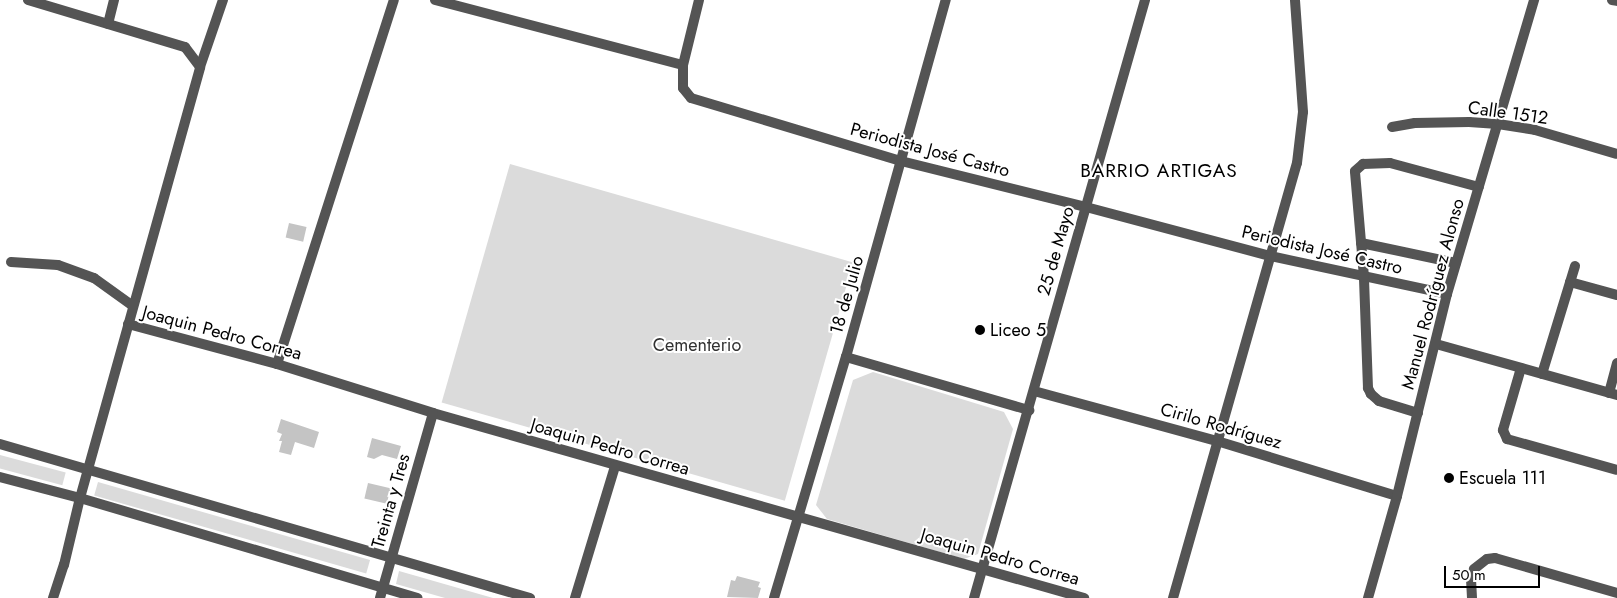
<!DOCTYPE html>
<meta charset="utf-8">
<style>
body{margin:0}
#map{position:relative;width:1617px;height:598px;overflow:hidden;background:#fff;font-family:Jost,sans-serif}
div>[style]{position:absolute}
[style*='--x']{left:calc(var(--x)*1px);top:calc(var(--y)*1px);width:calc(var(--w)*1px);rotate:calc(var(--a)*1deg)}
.green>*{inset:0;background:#dbdbdb;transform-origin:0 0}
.building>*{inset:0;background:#c4c4c4;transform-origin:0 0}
.minor>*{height:10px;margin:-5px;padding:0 5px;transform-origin:5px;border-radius:5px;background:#545454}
.tertiary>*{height:10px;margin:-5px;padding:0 5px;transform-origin:5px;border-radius:5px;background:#545454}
.dots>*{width:14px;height:14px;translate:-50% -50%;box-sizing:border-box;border:2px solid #fff;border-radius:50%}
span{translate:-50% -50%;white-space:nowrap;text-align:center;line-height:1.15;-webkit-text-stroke:4px #fff;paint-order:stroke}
.street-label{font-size:18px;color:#000}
.poi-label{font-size:18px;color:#000}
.left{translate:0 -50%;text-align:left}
.park-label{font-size:18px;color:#323232}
.neighbourhood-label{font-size:19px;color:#000;letter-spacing:1px}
.scale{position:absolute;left:1444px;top:566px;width:96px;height:22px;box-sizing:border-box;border:2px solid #000;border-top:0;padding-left:6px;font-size:15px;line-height:18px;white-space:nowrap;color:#000;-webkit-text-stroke:4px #fff;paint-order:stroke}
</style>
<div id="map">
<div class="green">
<i style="left:510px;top:164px;width:357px;height:248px;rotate:16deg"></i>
<i style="clip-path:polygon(873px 372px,1004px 412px,1013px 429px,978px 554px,964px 559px,827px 519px,816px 505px,853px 380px)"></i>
<i style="left:0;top:455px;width:68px;height:13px;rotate:15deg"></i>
<i style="left:98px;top:482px;width:283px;height:14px;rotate:16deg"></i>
<i style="clip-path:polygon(399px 571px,493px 598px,445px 598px,396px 584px)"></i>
</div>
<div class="building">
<i style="left:289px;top:223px;width:18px;height:15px;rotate:13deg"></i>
<i style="left:220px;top:332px;width:12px;height:6px;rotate:14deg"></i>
<i style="clip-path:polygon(281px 419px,319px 432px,314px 448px,295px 442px,291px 455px,279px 452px,282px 441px,279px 441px,282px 434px,277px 432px)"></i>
<i style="clip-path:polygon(372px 438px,401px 446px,397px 459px,382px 455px,374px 459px,367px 457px)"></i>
<i style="left:368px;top:483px;width:23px;height:16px;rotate:13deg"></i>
<i style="clip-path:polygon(737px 576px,760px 582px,758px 587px,761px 588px,758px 598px,727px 597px,731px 580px,735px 581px)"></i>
</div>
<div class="minor">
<i style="--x:28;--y:0;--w:164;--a:16.7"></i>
<i style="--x:185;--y:47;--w:25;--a:53"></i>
<i style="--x:435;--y:0;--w:256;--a:14.7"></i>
<i style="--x:699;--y:0;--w:67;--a:103.8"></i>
<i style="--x:683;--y:65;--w:23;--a:90"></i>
<i style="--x:683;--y:88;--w:13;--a:51"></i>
<i style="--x:691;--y:98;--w:219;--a:16.7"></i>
<i style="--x:901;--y:161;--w:191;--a:14"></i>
<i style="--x:1086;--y:207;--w:190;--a:14.9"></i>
<i style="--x:1270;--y:256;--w:181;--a:12.1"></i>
<i style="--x:1612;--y:0;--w:5;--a:11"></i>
<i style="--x:108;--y:24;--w:25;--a:-76"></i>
<i style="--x:1392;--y:127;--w:23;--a:-10"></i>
<i style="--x:1415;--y:123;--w:54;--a:-1.1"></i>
<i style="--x:1469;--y:122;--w:29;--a:4"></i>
<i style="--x:1498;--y:124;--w:37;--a:9"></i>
<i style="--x:1535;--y:130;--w:85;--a:16.3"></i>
<i style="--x:1361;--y:243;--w:97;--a:11.9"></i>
<i style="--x:11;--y:262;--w:47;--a:3.7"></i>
<i style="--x:58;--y:265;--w:38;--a:20"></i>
<i style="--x:94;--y:278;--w:48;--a:35.7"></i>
<i style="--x:1570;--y:282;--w:49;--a:15.5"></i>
<i style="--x:128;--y:324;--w:154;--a:15"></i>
<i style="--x:277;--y:364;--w:164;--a:17.4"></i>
<i style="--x:433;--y:413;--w:677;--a:15.86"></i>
<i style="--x:1436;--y:344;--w:188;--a:15.7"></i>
<i style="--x:846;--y:357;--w:191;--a:16.2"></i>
<i style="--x:277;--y:364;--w:382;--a:-72.2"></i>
<i style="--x:1521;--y:368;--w:65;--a:106.2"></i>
<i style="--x:1503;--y:430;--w:10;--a:66"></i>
<i style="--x:1507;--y:439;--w:114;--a:15.7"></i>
<i style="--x:1542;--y:374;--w:113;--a:-73"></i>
<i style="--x:1034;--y:391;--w:190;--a:15.3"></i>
<i style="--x:1217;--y:441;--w:188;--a:17"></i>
<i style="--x:1609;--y:393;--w:31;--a:-75"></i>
<i style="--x:1418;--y:413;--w:41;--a:-162.9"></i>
<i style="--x:1379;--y:401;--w:11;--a:-139"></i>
<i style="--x:1371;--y:394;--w:7;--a:-117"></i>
<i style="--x:1368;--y:388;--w:111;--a:-92.1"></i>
<i style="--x:1364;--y:277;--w:106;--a:-94.9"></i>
<i style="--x:1355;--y:171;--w:11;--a:-41"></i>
<i style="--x:1363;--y:164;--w:27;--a:-2"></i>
<i style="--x:1390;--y:163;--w:92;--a:15.1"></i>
<i style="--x:53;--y:598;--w:35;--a:-72"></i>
<i style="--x:64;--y:565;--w:69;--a:-76.6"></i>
<i style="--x:80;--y:498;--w:447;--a:-74.4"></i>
<i style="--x:200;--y:67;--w:71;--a:-71.1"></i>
<i style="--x:380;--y:598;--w:192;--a:-74"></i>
<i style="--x:575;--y:598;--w:138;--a:-73.1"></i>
<i style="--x:1173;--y:598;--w:452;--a:-74.1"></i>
<i style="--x:1297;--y:163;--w:51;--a:-83.3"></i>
<i style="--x:1303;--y:112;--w:112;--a:-94.1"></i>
<i style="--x:1368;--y:598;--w:106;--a:-74.1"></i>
<i style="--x:1397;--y:496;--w:208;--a:-76.1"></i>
<i style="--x:1447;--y:294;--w:307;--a:-73.5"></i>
<i style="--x:1472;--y:598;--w:20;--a:-93"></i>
<i style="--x:1471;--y:578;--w:9;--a:-72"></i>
<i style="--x:1474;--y:569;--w:16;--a:-38"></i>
<i style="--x:1487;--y:559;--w:8;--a:-7"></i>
<i style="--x:1495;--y:558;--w:127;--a:16"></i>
</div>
<div class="tertiary">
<i style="--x:0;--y:444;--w:552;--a:16.2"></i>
<i style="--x:0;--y:477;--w:83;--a:14.7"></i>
<i style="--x:80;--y:498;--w:352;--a:16.5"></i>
<i style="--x:774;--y:598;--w:252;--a:-73.4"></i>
<i style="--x:846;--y:357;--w:371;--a:-74.4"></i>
<i style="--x:974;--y:598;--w:622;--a:-74.04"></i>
</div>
<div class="dots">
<i style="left:980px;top:330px;background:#000"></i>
<i style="left:1449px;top:478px;background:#000"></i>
</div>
<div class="street-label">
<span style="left:1508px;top:113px;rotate:8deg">Calle 1512</span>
<span style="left:930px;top:150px;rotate:15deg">Periodista José Castro</span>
<span style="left:1322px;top:250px;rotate:13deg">Periodista José Castro</span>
<span style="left:1056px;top:251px;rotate:-74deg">25 de Mayo</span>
<span style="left:1433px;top:294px;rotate:-75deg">Manuel Rodríguez Alonso</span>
<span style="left:847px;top:295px;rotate:-74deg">18 de Julio</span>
<span style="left:222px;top:333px;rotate:15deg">Joaquin Pedro Correa</span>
<span style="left:1221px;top:426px;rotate:16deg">Cirilo Rodríguez</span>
<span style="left:610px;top:447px;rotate:16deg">Joaquin Pedro Correa</span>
<span style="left:391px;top:501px;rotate:-74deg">Treinta y Tres</span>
<span style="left:1000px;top:557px;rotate:16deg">Joaquin Pedro Correa</span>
</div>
<div class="poi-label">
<span class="left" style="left:990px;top:330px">Liceo 5</span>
<span class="left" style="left:1459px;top:478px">Escuela 111</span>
</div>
<div class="park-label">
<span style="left:697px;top:345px">Cementerio</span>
</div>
<div class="neighbourhood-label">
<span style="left:1159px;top:171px">BARRIO ARTIGAS</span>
</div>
<div class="scale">50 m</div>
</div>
